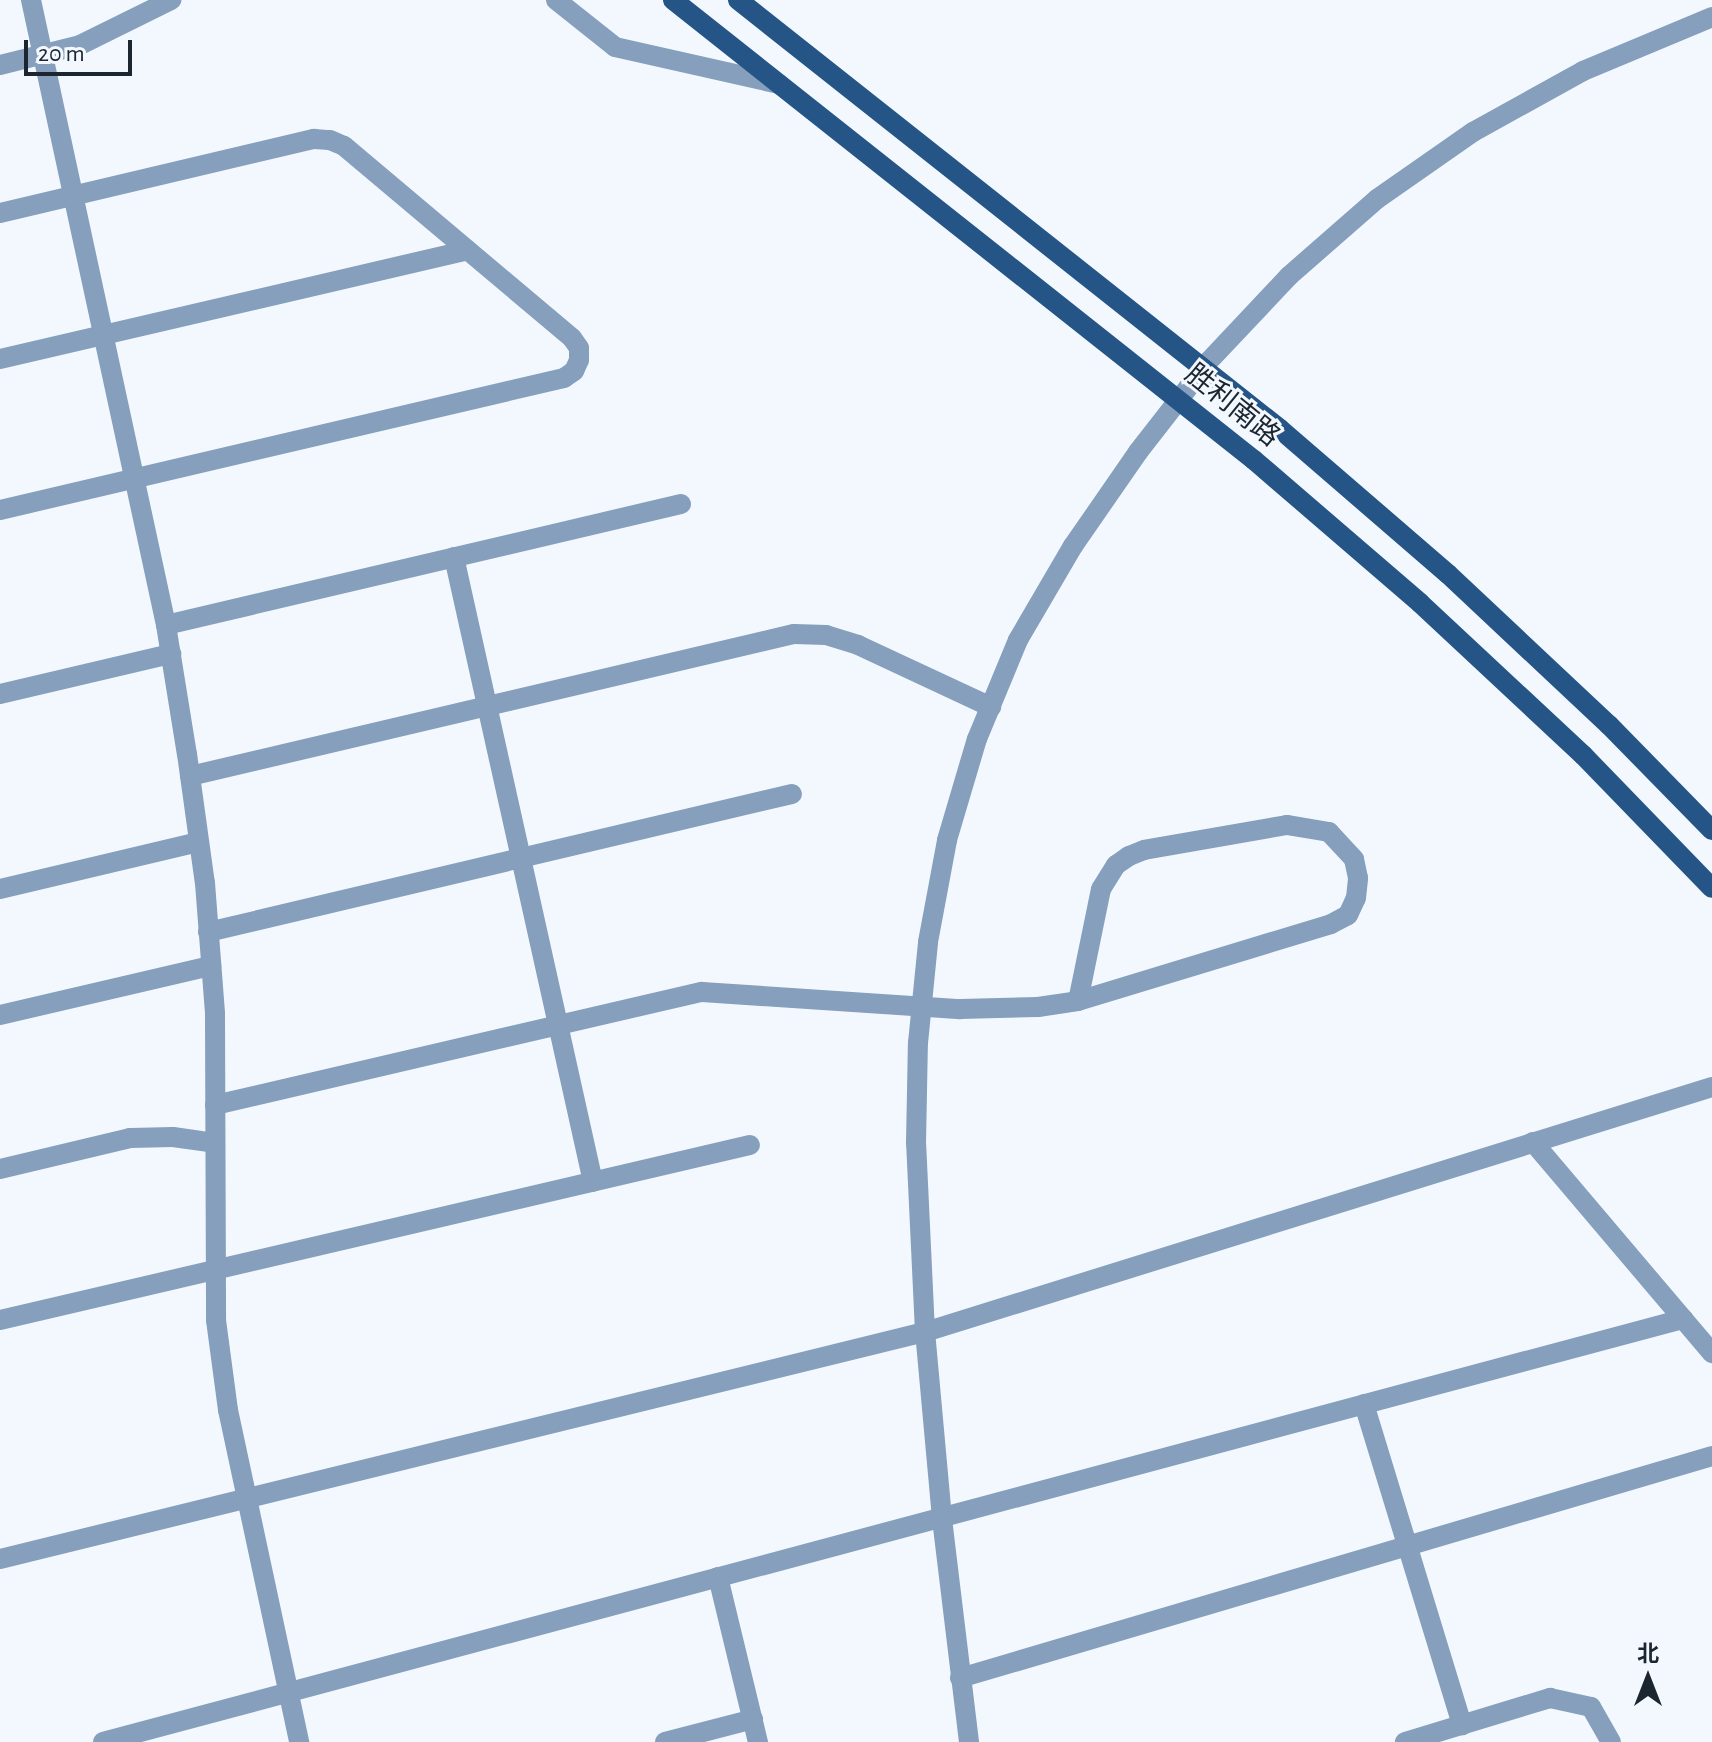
<!DOCTYPE html>
<meta charset="utf-8">
<style>
body{margin:0}
#map{position:relative;width:1712px;height:1742px;overflow:hidden;background:#f3f8fe;font-family:"Alegreya Sans","Noto Sans SC",sans-serif}
div>[style]{position:absolute}
[style*='--x']{left:calc(var(--x)*1px);top:calc(var(--y)*1px);width:calc(var(--w)*1px);rotate:calc(var(--a)*1deg)}
.minor>*{height:20px;margin:-10px;padding:0 10px;transform-origin:10px;border-radius:10px;background:#859fbc}
.major>*{height:20px;margin:-10px;padding:0 10px;transform-origin:10px;border-radius:10px;background:#255586}
span{translate:-50% -50%;white-space:nowrap;text-align:center;line-height:1.15;-webkit-text-stroke:6px #f3f8fe;paint-order:stroke}
.street-label{font-size:28px;color:#1c2631}
.north{position:absolute;left:1608px;top:1638px;width:80px;height:80px;-webkit-text-stroke:6px #f3f8fe;paint-order:stroke;rotate:0deg;font-size:22px;font-weight:700;line-height:32px;text-align:center;color:#1c2631}
.north::after{content:'';display:block;margin:auto;width:28px;height:36px;background:#1c2631;clip-path:polygon(50% 0,100% 100%,50% 72%,0 100%)}
.scale{position:absolute;left:24px;top:40px;width:108px;height:36px;box-sizing:border-box;border:4px solid #1c2631;border-top:0;padding-left:10px;font-size:24px;line-height:28px;white-space:nowrap;color:#1c2631;-webkit-text-stroke:6px #f3f8fe;paint-order:stroke}
</style>
<div id="map">
<div class="minor">
<i style="--x:31;--y:0;--w:639;--a:77.81"></i>
<i style="--x:166;--y:625;--w:131;--a:80.8"></i>
<i style="--x:187;--y:754;--w:130;--a:82.1"></i>
<i style="--x:205;--y:883;--w:131;--a:85.6"></i>
<i style="--x:215;--y:1014;--w:306;--a:89.8"></i>
<i style="--x:216;--y:1320;--w:91;--a:82.4"></i>
<i style="--x:228;--y:1410;--w:340;--a:77.9"></i>
<i style="--x:556;--y:0;--w:75;--a:38.5"></i>
<i style="--x:615;--y:47;--w:168;--a:12.7"></i>
<i style="--x:0;--y:65;--w:82;--a:-14"></i>
<i style="--x:80;--y:45;--w:102;--a:-26.3"></i>
<i style="--x:0;--y:213;--w:323;--a:-13.3"></i>
<i style="--x:314;--y:139;--w:16;--a:4"></i>
<i style="--x:330;--y:140;--w:15;--a:23"></i>
<i style="--x:344;--y:146;--w:298;--a:40.1"></i>
<i style="--x:572;--y:338;--w:12;--a:55"></i>
<i style="--x:579;--y:348;--w:12;--a:90"></i>
<i style="--x:579;--y:360;--w:12;--a:114"></i>
<i style="--x:574;--y:371;--w:12;--a:145"></i>
<i style="--x:564;--y:378;--w:579;--a:166.83"></i>
<i style="--x:0;--y:359;--w:480;--a:-13.1"></i>
<i style="--x:454;--y:557;--w:640;--a:77.46"></i>
<i style="--x:166;--y:625;--w:529;--a:-13.22"></i>
<i style="--x:0;--y:694;--w:176;--a:-13.2"></i>
<i style="--x:190;--y:776;--w:620;--a:-13.23"></i>
<i style="--x:794;--y:634;--w:32;--a:2"></i>
<i style="--x:826;--y:635;--w:34;--a:17"></i>
<i style="--x:858;--y:645;--w:147;--a:25"></i>
<i style="--x:0;--y:889;--w:204;--a:-13.3"></i>
<i style="--x:208;--y:932;--w:600;--a:-13.3"></i>
<i style="--x:0;--y:1015;--w:217;--a:-13.1"></i>
<i style="--x:215;--y:1105;--w:500;--a:-13.1"></i>
<i style="--x:702;--y:992;--w:259;--a:3.8"></i>
<i style="--x:960;--y:1009;--w:78;--a:-1.5"></i>
<i style="--x:1038;--y:1007;--w:40;--a:-8.5"></i>
<i style="--x:1078;--y:1001;--w:264;--a:-16.9"></i>
<i style="--x:1331;--y:924;--w:19;--a:-28"></i>
<i style="--x:1348;--y:915;--w:19;--a:-65"></i>
<i style="--x:1356;--y:898;--w:20;--a:-84"></i>
<i style="--x:1358;--y:878;--w:19;--a:-102"></i>
<i style="--x:1354;--y:859;--w:37;--a:-133"></i>
<i style="--x:1329;--y:832;--w:43;--a:-170.5"></i>
<i style="--x:1287;--y:825;--w:145;--a:170.1"></i>
<i style="--x:1144;--y:850;--w:16;--a:158"></i>
<i style="--x:1129;--y:856;--w:16;--a:145"></i>
<i style="--x:1116;--y:865;--w:28;--a:122"></i>
<i style="--x:1101;--y:889;--w:114;--a:101.6"></i>
<i style="--x:1533;--y:1142;--w:277;--a:49.7"></i>
<i style="--x:0;--y:1169;--w:134;--a:-13.4"></i>
<i style="--x:130;--y:1138;--w:43;--a:-1.3"></i>
<i style="--x:173;--y:1137;--w:42;--a:8.1"></i>
<i style="--x:0;--y:1320;--w:770;--a:-13.13"></i>
<i style="--x:1364;--y:1404;--w:336;--a:73"></i>
<i style="--x:0;--y:1559;--w:952;--a:-13.79"></i>
<i style="--x:925;--y:1332;--w:824;--a:-17.29"></i>
<i style="--x:718;--y:1577;--w:170;--a:76.4"></i>
<i style="--x:960;--y:1678;--w:784;--a:-16.45"></i>
<i style="--x:103;--y:1742;--w:1636;--a:-14.99"></i>
<i style="--x:665;--y:1742;--w:91;--a:-14.6"></i>
<i style="--x:969;--y:1742;--w:226;--a:-96.9"></i>
<i style="--x:942;--y:1518;--w:187;--a:-95.2"></i>
<i style="--x:925;--y:1332;--w:189;--a:-92.7"></i>
<i style="--x:916;--y:1143;--w:100;--a:-88.9"></i>
<i style="--x:918;--y:1043;--w:101;--a:-84.3"></i>
<i style="--x:928;--y:942;--w:104;--a:-79.4"></i>
<i style="--x:947;--y:840;--w:105;--a:-73.5"></i>
<i style="--x:977;--y:739;--w:107;--a:-67.5"></i>
<i style="--x:1018;--y:640;--w:109;--a:-59.7"></i>
<i style="--x:1073;--y:546;--w:114;--a:-55.3"></i>
<i style="--x:1138;--y:452;--w:114;--a:-52.1"></i>
<i style="--x:1208;--y:362;--w:118;--a:-46.7"></i>
<i style="--x:1289;--y:276;--w:117;--a:-41.2"></i>
<i style="--x:1377;--y:199;--w:117;--a:-34.9"></i>
<i style="--x:1473;--y:132;--w:126;--a:-29"></i>
<i style="--x:1583;--y:71;--w:140;--a:-22.7"></i>
<i style="--x:1405;--y:1742;--w:152;--a:-16.9"></i>
<i style="--x:1550;--y:1698;--w:42;--a:12.4"></i>
<i style="--x:1591;--y:1707;--w:40;--a:60.3"></i>
</div>
<div class="major">
<i style="--x:673;--y:0;--w:741;--a:38.37"></i>
<i style="--x:1254;--y:460;--w:219;--a:40.7"></i>
<i style="--x:1420;--y:603;--w:223;--a:43"></i>
<i style="--x:1583;--y:755;--w:185;--a:45.9"></i>
<i style="--x:738;--y:0;--w:691;--a:38.36"></i>
<i style="--x:1280;--y:429;--w:222;--a:40.8"></i>
<i style="--x:1448;--y:574;--w:221;--a:43.2"></i>
<i style="--x:1609;--y:725;--w:147;--a:45.6"></i>
</div>
<div class="street-label">
<span style="left:1232px;top:406px;rotate:39deg">胜利南路</span>
</div>
<div class="north">北</div>
<div class="scale">20 m</div>
</div>
